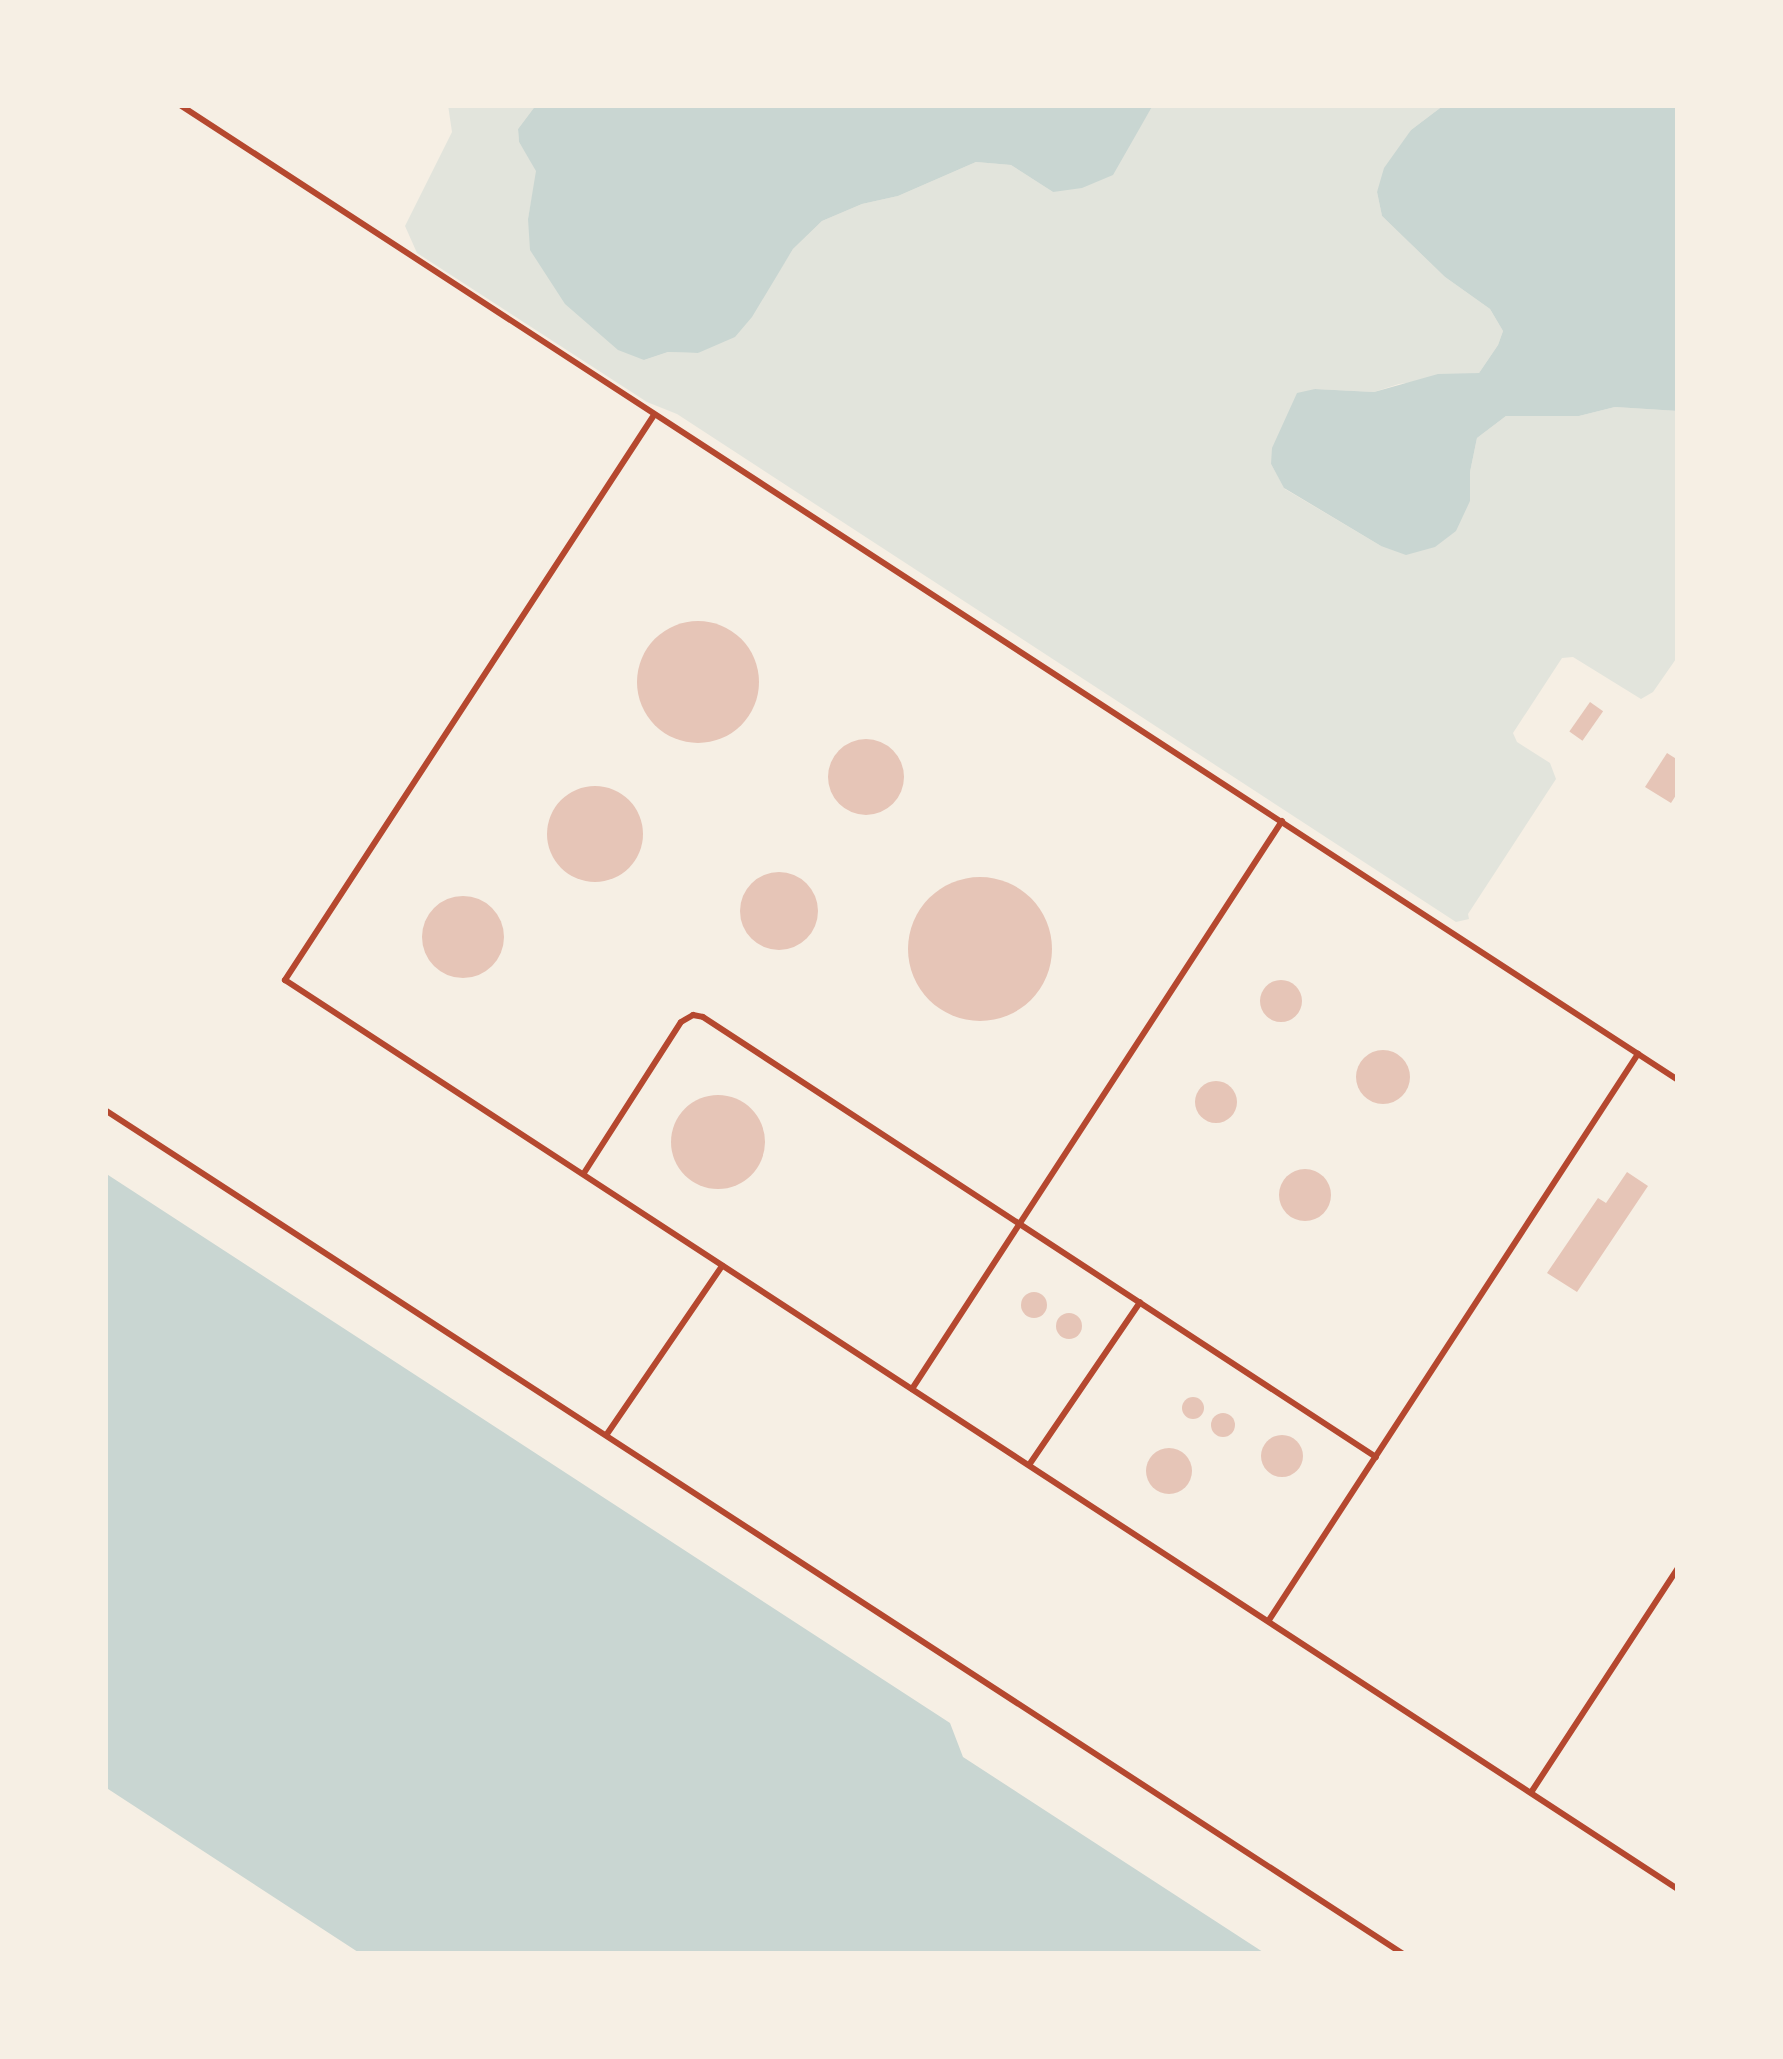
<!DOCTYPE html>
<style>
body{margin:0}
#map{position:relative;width:1783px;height:2059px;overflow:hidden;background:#f6efe4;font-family:"Source Serif 4",serif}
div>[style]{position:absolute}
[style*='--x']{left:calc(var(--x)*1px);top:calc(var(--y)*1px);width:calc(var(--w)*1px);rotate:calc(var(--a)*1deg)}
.green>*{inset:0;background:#e2e4dc}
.water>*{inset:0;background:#c9d6d2}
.building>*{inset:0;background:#e6c5b7;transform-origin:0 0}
.round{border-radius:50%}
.service>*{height:6px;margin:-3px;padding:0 3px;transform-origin:3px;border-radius:3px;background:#b5482f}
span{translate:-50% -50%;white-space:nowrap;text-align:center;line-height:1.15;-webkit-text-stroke:10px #f6efe4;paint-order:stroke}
.frame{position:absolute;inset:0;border:108px solid #f6efe4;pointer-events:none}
</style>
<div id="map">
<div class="green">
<i style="clip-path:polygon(448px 105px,536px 105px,518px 129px,519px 142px,537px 171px,528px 219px,644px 360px,668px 352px,698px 353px,776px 276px,793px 249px,822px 221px,862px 204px,898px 196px,976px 162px,1011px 165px,1053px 192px,1130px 143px,1153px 105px,1444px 105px,1411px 130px,1377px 192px,1382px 216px,1445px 277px,1490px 309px,1503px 331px,1498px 345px,1479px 373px,1399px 384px,1374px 392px,1315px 389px,1271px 464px,1285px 489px,1381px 546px,1470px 501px,1470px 472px,1477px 438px,1506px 416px,1579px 416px,1615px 407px,1678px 411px,1678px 656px,1653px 692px,1641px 699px,1573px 657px,1562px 658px,1513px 733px,1517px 742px,1550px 763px,1556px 779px,1468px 914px,1469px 919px,1456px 922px,677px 414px,647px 402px,417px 253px,405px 226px,452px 132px)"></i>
</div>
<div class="water">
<i style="clip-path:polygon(536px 105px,1153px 105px,1113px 175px,1082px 188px,1053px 192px,1011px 165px,976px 162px,898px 196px,862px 204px,822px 221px,793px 249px,752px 317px,735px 337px,698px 353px,668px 352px,644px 360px,618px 350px,565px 304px,530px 250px,528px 219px,536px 171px,519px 142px,518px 129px)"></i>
<i style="clip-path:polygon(1444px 105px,1678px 105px,1678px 411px,1615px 407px,1579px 416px,1506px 416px,1477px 438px,1470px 472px,1470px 501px,1456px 531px,1435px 547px,1406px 555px,1381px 546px,1284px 488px,1271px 464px,1272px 448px,1297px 393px,1315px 389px,1374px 392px,1438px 374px,1479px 373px,1498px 345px,1503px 331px,1490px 309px,1445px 277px,1382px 216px,1377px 192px,1384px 168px,1411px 130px)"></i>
<i style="clip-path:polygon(105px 1173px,950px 1723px,963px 1757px,1266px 1954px,361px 1954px,105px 1787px)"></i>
</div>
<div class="building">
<i class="round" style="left:637px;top:621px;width:122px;height:122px"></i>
<i style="left:1590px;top:702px;width:16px;height:36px;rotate:35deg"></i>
<i class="round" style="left:828px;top:739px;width:76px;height:76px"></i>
<i style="clip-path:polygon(1667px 753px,1678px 760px,1678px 792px,1671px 803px,1645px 787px)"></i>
<i class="round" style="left:547px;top:786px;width:96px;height:96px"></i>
<i class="round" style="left:740px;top:872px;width:78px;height:78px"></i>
<i class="round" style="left:908px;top:877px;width:144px;height:144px"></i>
<i class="round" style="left:422px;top:896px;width:82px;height:82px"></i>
<i class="round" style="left:1260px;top:980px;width:42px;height:42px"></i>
<i class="round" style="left:1356px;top:1050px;width:54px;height:54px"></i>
<i class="round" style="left:1195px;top:1081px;width:42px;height:42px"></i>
<i class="round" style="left:671px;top:1095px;width:94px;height:94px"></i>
<i class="round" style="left:1279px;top:1169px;width:52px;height:52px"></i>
<i style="clip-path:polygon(1627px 1172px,1648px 1186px,1577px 1292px,1547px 1273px,1598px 1198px,1606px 1203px)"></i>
<i class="round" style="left:1021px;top:1292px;width:26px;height:26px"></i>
<i class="round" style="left:1056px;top:1313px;width:26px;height:26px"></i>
<i class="round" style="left:1182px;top:1397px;width:22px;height:22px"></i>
<i class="round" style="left:1211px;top:1413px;width:24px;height:24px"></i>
<i class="round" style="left:1261px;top:1435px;width:42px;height:42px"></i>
<i class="round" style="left:1146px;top:1448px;width:46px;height:46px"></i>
</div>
<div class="service">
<i style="--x:180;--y:105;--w:1787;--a:33.06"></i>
<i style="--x:654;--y:415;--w:675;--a:123.15"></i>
<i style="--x:285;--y:980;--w:1663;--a:33.13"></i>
<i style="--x:105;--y:1110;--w:1548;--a:33.03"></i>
<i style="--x:584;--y:1173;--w:179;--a:-57.3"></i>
<i style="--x:681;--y:1022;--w:14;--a:-30"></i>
<i style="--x:693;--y:1015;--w:10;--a:11"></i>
<i style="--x:703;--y:1017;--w:804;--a:33.18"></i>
<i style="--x:912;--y:1389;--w:678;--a:-56.92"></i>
<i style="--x:607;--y:1434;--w:204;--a:-55.6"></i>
<i style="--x:1029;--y:1465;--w:197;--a:-55.7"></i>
<i style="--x:1269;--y:1620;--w:676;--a:-56.9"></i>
<i style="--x:1532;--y:1791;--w:267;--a:-56.8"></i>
</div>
<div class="frame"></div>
</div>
